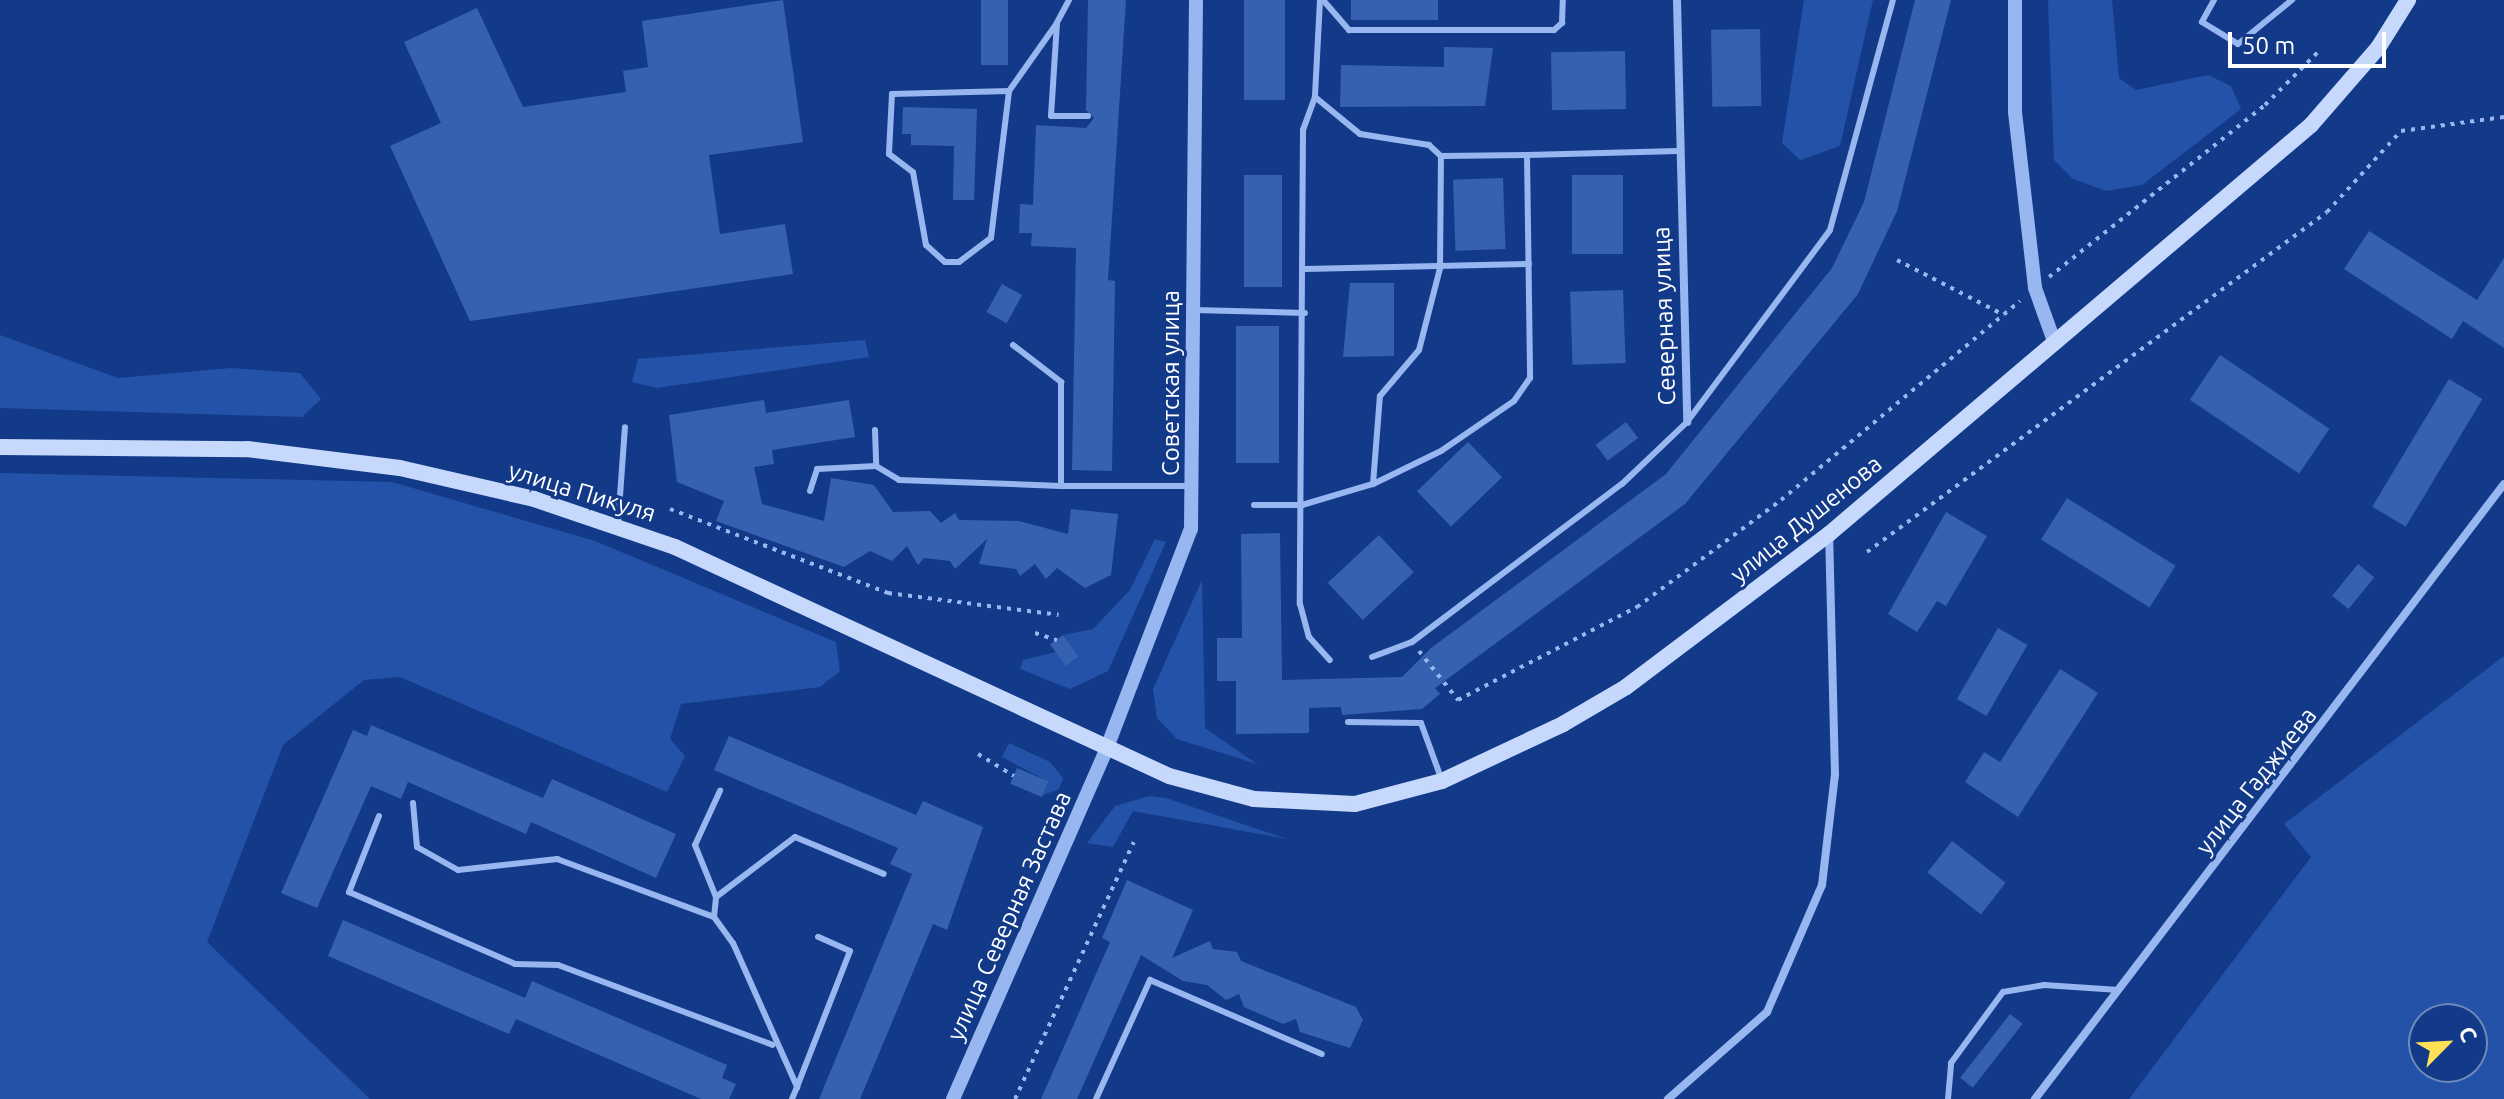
<!DOCTYPE html>
<meta charset="utf-8">
<style>
body{margin:0}
#map{position:relative;width:2504px;height:1099px;overflow:hidden;background:#123a89;font-family:Ubuntu,sans-serif}
div>[style]{position:absolute}
[style*='--x']{left:calc(var(--x)*1px);top:calc(var(--y)*1px);width:calc(var(--w)*1px);rotate:calc(var(--a)*1deg)}
.green>*{inset:0;background:#2452a8}
.building>*{inset:0;background:#3661b1;transform-origin:0 0}
.path>*{height:4px;margin-top:-2px;transform-origin:0;background:repeating-linear-gradient(90deg,#98b7f0 0 4px,transparent 0 10px)}
.service>*{height:6px;margin:-3px;padding:0 3px;transform-origin:3px;border-radius:3px;background:#98b7f0}
.minor>*{height:8px;margin:-4px;padding:0 4px;transform-origin:4px;border-radius:4px;background:#98b7f0}
.tertiary>*{height:14px;margin:-7px;padding:0 7px;transform-origin:7px;border-radius:7px;background:#98b7f0}
.secondary>*{height:16px;margin:-8px;padding:0 8px;transform-origin:8px;border-radius:8px;background:#c6d8fb}
span{translate:-50% -50%;white-space:nowrap;text-align:center;line-height:1.15;-webkit-text-stroke:6px #123a89;paint-order:stroke}
.street-label{font-size:24px;color:#fff}
.north{position:absolute;left:2408px;top:1003px;width:80px;height:80px;box-sizing:border-box;background:#123a89;border:2px solid #7189b8;border-radius:50%;rotate:66deg;font-size:22px;font-weight:700;line-height:32px;text-align:center;color:#fff}
.north::after{content:'';display:block;margin:auto;width:28px;height:36px;background:#ffe057;clip-path:polygon(50% 0,100% 100%,50% 72%,0 100%)}
.scale{position:absolute;left:2228px;top:32px;width:158px;height:36px;box-sizing:border-box;border:4px solid #fff;border-top:0;padding-left:10px;font-size:24px;line-height:28px;white-space:nowrap;color:#fff;-webkit-text-stroke:6px #123a89;paint-order:stroke}
</style>
<div id="map">
<div class="green">
<i style="clip-path:polygon(1804px 0,1873px 0,1840px 146px,1800px 160px,1782px 143px)"></i>
<i style="clip-path:polygon(2048px 0,2112px 0,2119px 78px,2136px 90px,2208px 75px,2231px 86px,2241px 109px,2142px 185px,2106px 191px,2073px 179px,2054px 160px)"></i>
<i style="clip-path:polygon(0 335px,118px 378px,231px 368px,300px 373px,321px 399px,302px 417px,0 408px)"></i>
<i style="clip-path:polygon(865px 340px,869px 357px,657px 388px,632px 382px,638px 359px)"></i>
<i style="clip-path:polygon(0 473px,392px 482px,595px 541px,836px 642px,840px 671px,820px 687px,681px 704px,670px 739px,685px 756px,667px 792px,400px 677px,364px 680px,283px 745px,207px 942px,370px 1099px,0 1099px)"></i>
<i style="clip-path:polygon(1155px 539px,1166px 542px,1108px 671px,1070px 689px,1020px 669px,1023px 660px,1056px 652px,1066px 666px,1079px 657px,1063px 635px,1093px 629px,1130px 590px)"></i>
<i style="clip-path:polygon(1202px 580px,1205px 728px,1257px 764px,1177px 739px,1157px 718px,1153px 689px)"></i>
<i style="clip-path:polygon(evenodd,2504px 656px,2504px 1099px,2129px 1099px,2311px 857px,2284px 824px,2504px 656px,2424px 1019px,2472px 1019px,2472px 1067px,2424px 1067px,2424px 1019px)"></i>
<i style="clip-path:polygon(1009px 743px,1050px 762px,1063px 778px,1059px 789px,1041px 796px,1047px 781px,1002px 757px)"></i>
<i style="clip-path:polygon(1149px 796px,1166px 798px,1287px 839px,1133px 811px,1113px 847px,1087px 843px,1115px 806px)"></i>
</div>
<div class="building">
<i style="clip-path:polygon(783px 0,803px 142px,709px 155px,720px 234px,785px 224px,793px 274px,470px 321px,390px 146px,441px 123px,404px 42px,477px 8px,523px 107px,626px 92px,623px 71px,648px 67px,642px 21px)"></i>
<i style="left:981px;top:0;width:27px;height:65px"></i>
<i style="clip-path:polygon(1088px 0,1126px 0,1108px 280px,1115px 281px,1112px 471px,1072px 470px,1076px 248px,1031px 246px,1032px 233px,1019px 233px,1020px 204px,1033px 205px,1036px 125px,1086px 128px,1094px 118px,1086px 110px)"></i>
<i style="left:1244px;top:0;width:41px;height:100px"></i>
<i style="left:1351px;top:0;width:87px;height:20px"></i>
<i style="clip-path:polygon(1915px 0,1951px 0,1897px 211px,1858px 294px,1685px 504px,1435px 688px,1440px 694px,1422px 709px,1342px 715px,1341px 707px,1309px 708px,1309px 733px,1236px 734px,1236px 681px,1217px 681px,1217px 638px,1242px 638px,1241px 534px,1280px 533px,1282px 680px,1402px 677px,1431px 648px,1666px 474px,1832px 268px,1864px 202px)"></i>
<i style="left:1760px;top:29px;width:77px;height:49px;rotate:89deg"></i>
<i style="clip-path:polygon(1444px 47px,1493px 48px,1485px 106px,1340px 107px,1341px 65px,1444px 67px)"></i>
<i style="left:1625px;top:51px;width:58px;height:74px;rotate:89deg"></i>
<i style="clip-path:polygon(903px 107px,977px 109px,974px 200px,953px 200px,954px 146px,911px 145px,911px 134px,902px 134px)"></i>
<i style="left:1244px;top:175px;width:38px;height:112px"></i>
<i style="left:1572px;top:175px;width:51px;height:79px"></i>
<i style="left:1503px;top:178px;width:71px;height:50px;rotate:88deg"></i>
<i style="clip-path:polygon(2369px 231px,2477px 300px,2504px 258px,2504px 348px,2463px 321px,2452px 339px,2344px 269px)"></i>
<i style="clip-path:polygon(1350px 283px,1394px 283px,1394px 356px,1343px 357px)"></i>
<i style="left:1002px;top:284px;width:23px;height:32px;rotate:29deg"></i>
<i style="left:1623px;top:290px;width:73px;height:53px;rotate:88deg"></i>
<i style="left:1236px;top:326px;width:43px;height:137px"></i>
<i style="left:2220px;top:355px;width:132px;height:54px;rotate:34deg"></i>
<i style="left:2449px;top:379px;width:39px;height:149px;rotate:31deg"></i>
<i style="clip-path:polygon(764px 400px,766px 413px,849px 400px,855px 437px,772px 450px,774px 464px,754px 467px,762px 504px,824px 521px,831px 478px,874px 485px,893px 512px,930px 511px,941px 523px,955px 513px,959px 520px,1019px 521px,1068px 534px,1071px 509px,1118px 514px,1111px 575px,1085px 588px,1057px 568px,1046px 579px,1035px 564px,1020px 576px,1016px 569px,979px 564px,987px 539px,955px 569px,950px 561px,924px 558px,918px 565px,907px 546px,892px 561px,870px 551px,844px 567px,716px 521px,724px 501px,677px 482px,669px 415px)"></i>
<i style="left:1626px;top:422px;width:20px;height:38px;rotate:53deg"></i>
<i style="left:1468px;top:442px;width:49px;height:71px;rotate:46deg"></i>
<i style="left:2067px;top:498px;width:128px;height:49px;rotate:32deg"></i>
<i style="clip-path:polygon(1946px 512px,1987px 536px,1946px 606px,1937px 601px,1917px 632px,1888px 614px)"></i>
<i style="left:1379px;top:535px;width:51px;height:70px;rotate:47deg"></i>
<i style="left:2358px;top:564px;width:21px;height:41px;rotate:39deg"></i>
<i style="left:1998px;top:628px;width:34px;height:82px;rotate:30deg"></i>
<i style="left:1063px;top:635px;width:27px;height:16px;rotate:54deg"></i>
<i style="clip-path:polygon(2060px 669px,2098px 693px,2018px 817px,1965px 782px,1984px 752px,2000px 762px)"></i>
<i style="clip-path:polygon(371px 725px,543px 798px,552px 779px,676px 834px,656px 878px,531px 822px,526px 834px,408px 782px,401px 799px,371px 786px,317px 908px,281px 893px,353px 730px,367px 736px)"></i>
<i style="clip-path:polygon(729px 736px,916px 815px,923px 801px,983px 827px,947px 930px,933px 924px,860px 1099px,819px 1099px,912px 874px,890px 864px,898px 848px,714px 770px)"></i>
<i style="left:1017px;top:768px;width:34px;height:17px;rotate:23deg"></i>
<i style="left:1952px;top:841px;width:68px;height:40px;rotate:38deg"></i>
<i style="clip-path:polygon(1127px 880px,1193px 910px,1172px 958px,1210px 941px,1213px 949px,1237px 952px,1241px 961px,1356px 1007px,1363px 1020px,1350px 1048px,1300px 1032px,1296px 1019px,1283px 1024px,1244px 1007px,1239px 994px,1226px 1000px,1207px 985px,1183px 981px,1141px 955px,1077px 1099px,1041px 1099px,1110px 942px,1102px 938px)"></i>
<i style="clip-path:polygon(343px 920px,525px 998px,532px 981px,727px 1065px,722px 1078px,736px 1084px,729px 1099px,701px 1099px,516px 1019px,509px 1034px,328px 956px)"></i>
<i style="left:2010px;top:1014px;width:16px;height:81px;rotate:38deg"></i>
</div>
<div class="path">
<i style="--x:1897;--y:260;--w:120;--a:27.2"></i>
<i style="--x:2049;--y:277;--w:276;--a:-38.5"></i>
<i style="--x:2265;--y:105;--w:74;--a:-45"></i>
<i style="--x:670;--y:509;--w:234;--a:21.1"></i>
<i style="--x:888;--y:593;--w:172;--a:7.3"></i>
<i style="--x:1867;--y:552;--w:572;--a:-36.47"></i>
<i style="--x:2327;--y:212;--w:110;--a:-47.6"></i>
<i style="--x:2401;--y:131;--w:104;--a:-7.7"></i>
<i style="--x:1035;--y:633;--w:23;--a:18"></i>
<i style="--x:1419;--y:651;--w:63;--a:51.5"></i>
<i style="--x:1458;--y:700;--w:202;--a:-27.5"></i>
<i style="--x:1637;--y:607;--w:179;--a:-36.6"></i>
<i style="--x:1781;--y:500;--w:311;--a:-39.8"></i>
<i style="--x:978;--y:754;--w:42;--a:31.4"></i>
<i style="--x:1015;--y:1099;--w:283;--a:-65.2"></i>
</div>
<div class="service">
<i style="--x:1069;--y:0;--w:26;--a:118"></i>
<i style="--x:1057;--y:23;--w:93;--a:93.7"></i>
<i style="--x:1051;--y:116;--w:37;--a:0"></i>
<i style="--x:1320;--y:0;--w:97;--a:93"></i>
<i style="--x:1315;--y:97;--w:35;--a:110"></i>
<i style="--x:1303;--y:130;--w:474;--a:90.4"></i>
<i style="--x:1300;--y:604;--w:34;--a:75"></i>
<i style="--x:1309;--y:637;--w:31;--a:48"></i>
<i style="--x:1323;--y:0;--w:40;--a:49"></i>
<i style="--x:1349;--y:30;--w:205;--a:0"></i>
<i style="--x:1554;--y:30;--w:11;--a:-41"></i>
<i style="--x:1562;--y:23;--w:23;--a:-88"></i>
<i style="--x:2214;--y:0;--w:25;--a:119"></i>
<i style="--x:2202;--y:22;--w:42;--a:31.4"></i>
<i style="--x:2238;--y:44;--w:70;--a:-39.2"></i>
<i style="--x:1009;--y:91;--w:117;--a:178.5"></i>
<i style="--x:892;--y:94;--w:60;--a:92.9"></i>
<i style="--x:889;--y:154;--w:30;--a:37"></i>
<i style="--x:913;--y:172;--w:74;--a:79.9"></i>
<i style="--x:926;--y:245;--w:25;--a:42"></i>
<i style="--x:945;--y:262;--w:14;--a:0"></i>
<i style="--x:959;--y:262;--w:40;--a:-37"></i>
<i style="--x:991;--y:238;--w:148;--a:-83"></i>
<i style="--x:1009;--y:91;--w:83;--a:-54.8"></i>
<i style="--x:1315;--y:97;--w:58;--a:39.4"></i>
<i style="--x:1360;--y:134;--w:70;--a:9.1"></i>
<i style="--x:1429;--y:145;--w:16;--a:43"></i>
<i style="--x:1441;--y:156;--w:86;--a:-0.7"></i>
<i style="--x:1527;--y:155;--w:223;--a:89.2"></i>
<i style="--x:1530;--y:378;--w:28;--a:125"></i>
<i style="--x:1514;--y:401;--w:88;--a:145.6"></i>
<i style="--x:1441;--y:451;--w:76;--a:154.1"></i>
<i style="--x:1527;--y:155;--w:151;--a:-1.5"></i>
<i style="--x:1305;--y:269;--w:224;--a:-1.3"></i>
<i style="--x:1194;--y:310;--w:111;--a:1.5"></i>
<i style="--x:1013;--y:345;--w:61;--a:37.6"></i>
<i style="--x:1061;--y:382;--w:104;--a:90"></i>
<i style="--x:1061;--y:486;--w:128;--a:0"></i>
<i style="--x:875;--y:430;--w:36;--a:88"></i>
<i style="--x:810;--y:491;--w:23;--a:-72"></i>
<i style="--x:817;--y:469;--w:59;--a:-2.9"></i>
<i style="--x:876;--y:466;--w:27;--a:31"></i>
<i style="--x:899;--y:480;--w:162;--a:2.1"></i>
<i style="--x:1254;--y:505;--w:48;--a:0"></i>
<i style="--x:1302;--y:505;--w:74;--a:-16.5"></i>
<i style="--x:1373;--y:484;--w:88;--a:-85.5"></i>
<i style="--x:1380;--y:396;--w:60;--a:-49.7"></i>
<i style="--x:1419;--y:350;--w:85;--a:-75.6"></i>
<i style="--x:1440;--y:268;--w:112;--a:-89.5"></i>
<i style="--x:618;--y:524;--w:97;--a:-85.9"></i>
<i style="--x:1372;--y:657;--w:43;--a:-20.6"></i>
<i style="--x:1412;--y:642;--w:263;--a:-37"></i>
<i style="--x:1622;--y:484;--w:90;--a:-43.6"></i>
<i style="--x:1687;--y:422;--w:239;--a:-53.3"></i>
<i style="--x:1830;--y:230;--w:238;--a:-74.7"></i>
<i style="--x:1348;--y:722;--w:73;--a:0.8"></i>
<i style="--x:1421;--y:723;--w:59;--a:70"></i>
<i style="--x:413;--y:803;--w:44;--a:84.8"></i>
<i style="--x:417;--y:847;--w:47;--a:29.3"></i>
<i style="--x:458;--y:870;--w:100;--a:-6.3"></i>
<i style="--x:557;--y:859;--w:167;--a:20.3"></i>
<i style="--x:714;--y:917;--w:32;--a:54"></i>
<i style="--x:733;--y:943;--w:158;--a:66"></i>
<i style="--x:797;--y:1087;--w:146;--a:-68.7"></i>
<i style="--x:850;--y:951;--w:35;--a:-156"></i>
<i style="--x:379;--y:816;--w:82;--a:111.5"></i>
<i style="--x:349;--y:892;--w:181;--a:23.4"></i>
<i style="--x:515;--y:964;--w:43;--a:1.3"></i>
<i style="--x:558;--y:965;--w:229;--a:20.4"></i>
<i style="--x:716;--y:897;--w:99;--a:-37.2"></i>
<i style="--x:795;--y:837;--w:96;--a:22.6"></i>
<i style="--x:714;--y:917;--w:20;--a:-84"></i>
<i style="--x:716;--y:897;--w:56;--a:-112"></i>
<i style="--x:695;--y:845;--w:60;--a:-65.2"></i>
<i style="--x:792;--y:1099;--w:13;--a:-67"></i>
<i style="--x:1096;--y:1099;--w:131;--a:-65.6"></i>
<i style="--x:1150;--y:980;--w:187;--a:23.3"></i>
<i style="--x:1948;--y:1099;--w:36;--a:-85"></i>
<i style="--x:1951;--y:1063;--w:88;--a:-53.8"></i>
<i style="--x:2003;--y:992;--w:42;--a:-9.7"></i>
<i style="--x:2044;--y:985;--w:75;--a:3.8"></i>
</div>
<div class="minor">
<i style="--x:1677;--y:0;--w:422;--a:88.6"></i>
<i style="--x:1668;--y:1099;--w:132;--a:-41.3"></i>
<i style="--x:1767;--y:1012;--w:138;--a:-66.6"></i>
<i style="--x:1822;--y:885;--w:111;--a:-83.3"></i>
<i style="--x:1835;--y:775;--w:241;--a:-91.4"></i>
<i style="--x:2035;--y:1099;--w:773;--a:-52.67"></i>
</div>
<div class="tertiary">
<i style="--x:2015;--y:0;--w:112;--a:90"></i>
<i style="--x:2015;--y:112;--w:177;--a:83.5"></i>
<i style="--x:2035;--y:288;--w:59;--a:70.3"></i>
<i style="--x:953;--y:1099;--w:381;--a:-66.3"></i>
<i style="--x:1106;--y:750;--w:237;--a:-69"></i>
<i style="--x:1191;--y:529;--w:529;--a:-89.46"></i>
</div>
<div class="secondary">
<i style="--x:0;--y:447;--w:247;--a:0.5"></i>
<i style="--x:247;--y:449;--w:154;--a:7.1"></i>
<i style="--x:400;--y:468;--w:138;--a:13"></i>
<i style="--x:534;--y:499;--w:149;--a:18.8"></i>
<i style="--x:675;--y:547;--w:544;--a:24.87"></i>
<i style="--x:1169;--y:776;--w:88;--a:15.1"></i>
<i style="--x:1254;--y:799;--w:101;--a:2.8"></i>
<i style="--x:1355;--y:804;--w:90;--a:-14.8"></i>
<i style="--x:1442;--y:781;--w:134;--a:-25.2"></i>
<i style="--x:1563;--y:724;--w:73;--a:-30.4"></i>
<i style="--x:1626;--y:687;--w:254;--a:-37"></i>
<i style="--x:1829;--y:534;--w:632;--a:-40.32"></i>
<i style="--x:2311;--y:125;--w:102;--a:-49"></i>
<i style="--x:2378;--y:48;--w:57;--a:-58"></i>
</div>
<div class="street-label">
<span style="left:1664px;top:316px;rotate:-92deg">Северная улица</span>
<span style="left:1171px;top:383px;rotate:-90deg">Советская улица</span>
<span style="left:582px;top:492px;rotate:17deg">улица Пикуля</span>
<span style="left:1806px;top:519px;rotate:-39deg">улица Душенова</span>
<span style="left:2256px;top:781px;rotate:-52deg">улица Гаджиева</span>
<span style="left:1009px;top:916px;rotate:-66deg">улица Северная Застава</span>
</div>
<div class="north">С</div>
<div class="scale">50 m</div>
</div>
